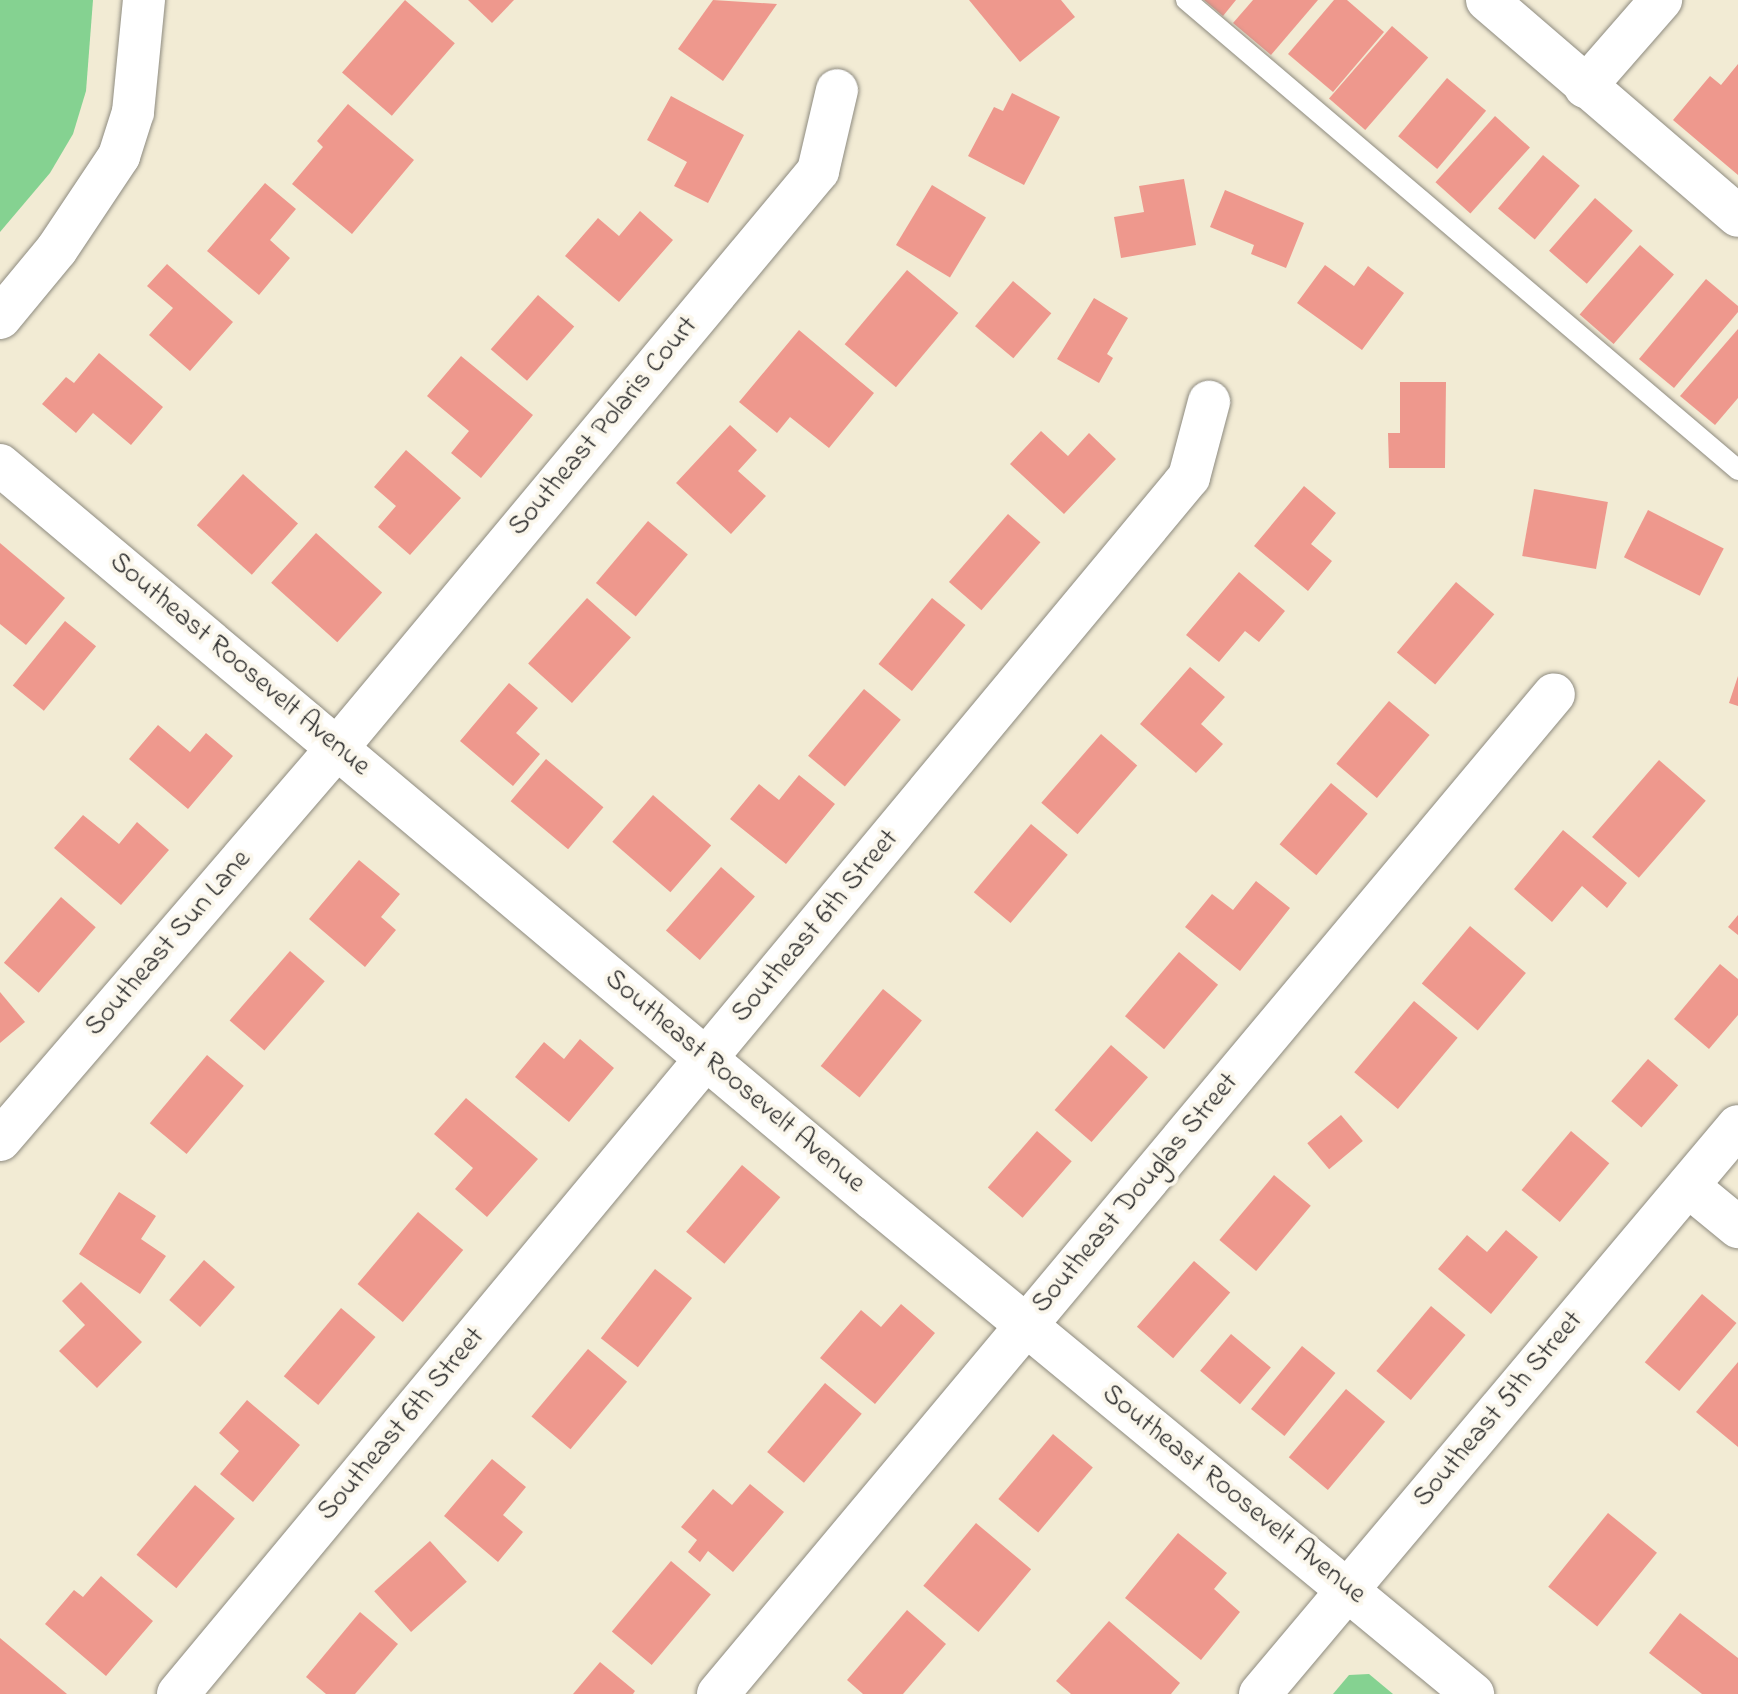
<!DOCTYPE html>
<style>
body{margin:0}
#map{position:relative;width:1738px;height:1694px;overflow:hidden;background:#f2ebd4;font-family:"Indie Flower",sans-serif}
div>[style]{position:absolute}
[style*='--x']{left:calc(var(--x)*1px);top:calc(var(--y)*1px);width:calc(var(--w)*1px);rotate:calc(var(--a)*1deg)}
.green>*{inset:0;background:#85d291}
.building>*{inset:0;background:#ee988d;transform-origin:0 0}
.roads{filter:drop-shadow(0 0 2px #8e8b80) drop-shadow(0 0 2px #8e8b80)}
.service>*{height:20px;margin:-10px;padding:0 10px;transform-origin:10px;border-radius:10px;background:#fff}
.minor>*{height:42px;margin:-21px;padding:0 21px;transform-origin:21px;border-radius:21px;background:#fff}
span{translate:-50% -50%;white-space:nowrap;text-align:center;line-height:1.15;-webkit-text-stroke:8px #fbf7ec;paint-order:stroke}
.street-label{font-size:28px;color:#2b2b2b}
</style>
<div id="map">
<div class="green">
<i style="clip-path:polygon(0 0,93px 0,86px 91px,73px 134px,50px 173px,0 232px)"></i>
<i style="clip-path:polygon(1369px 1674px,1393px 1694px,1333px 1694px,1349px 1675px)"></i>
</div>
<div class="building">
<i style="left:405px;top:0;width:66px;height:96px;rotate:41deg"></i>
<i style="clip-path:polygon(468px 0,514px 0,492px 23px)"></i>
<i style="clip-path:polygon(713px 0,777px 4px,723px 81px,678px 49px)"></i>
<i style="clip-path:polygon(969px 0,1061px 0,1075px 17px,1020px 62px)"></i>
<i style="clip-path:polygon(1204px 0,1236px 0,1223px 16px)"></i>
<i style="clip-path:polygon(1253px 0,1318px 0,1271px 55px,1233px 23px)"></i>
<i style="clip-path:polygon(1334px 0,1347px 0,1384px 32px,1333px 92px,1288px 54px)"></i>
<i style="left:1392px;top:26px;width:48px;height:96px;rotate:41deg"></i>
<i style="clip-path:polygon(1738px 64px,1738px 175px,1673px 120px,1710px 76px,1721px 85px)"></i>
<i style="left:1447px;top:78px;width:51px;height:76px;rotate:40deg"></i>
<i style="clip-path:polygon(1012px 93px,1060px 117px,1024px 185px,968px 156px,994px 107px,1003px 111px)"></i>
<i style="clip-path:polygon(671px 96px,744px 135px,708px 203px,674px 186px,687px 162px,647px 140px)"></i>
<i style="clip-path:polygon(348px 104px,414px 160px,352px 234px,292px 184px,323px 147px,317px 141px)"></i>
<i style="left:1495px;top:116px;width:47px;height:89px;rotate:42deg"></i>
<i style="left:1543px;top:155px;width:48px;height:70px;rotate:40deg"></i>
<i style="clip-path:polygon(1184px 179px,1196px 245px,1121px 258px,1114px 217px,1144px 212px,1139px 186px)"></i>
<i style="clip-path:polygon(265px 183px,296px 209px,270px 240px,290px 258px,259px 295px,207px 251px)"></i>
<i style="left:932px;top:185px;width:63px;height:70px;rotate:31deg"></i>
<i style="clip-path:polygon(1225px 190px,1304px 223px,1286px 268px,1251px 254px,1254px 245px,1210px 227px)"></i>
<i style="left:1595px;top:198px;width:50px;height:70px;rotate:41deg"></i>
<i style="clip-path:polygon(640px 211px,673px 240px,619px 302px,565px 256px,598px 218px,619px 236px)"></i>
<i style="left:1640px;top:245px;width:45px;height:92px;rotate:41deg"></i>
<i style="clip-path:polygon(167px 264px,233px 322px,190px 371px,149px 335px,173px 308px,147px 286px)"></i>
<i style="clip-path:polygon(1325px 265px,1354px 286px,1368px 266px,1404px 293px,1362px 350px,1297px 303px)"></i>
<i style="left:907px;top:270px;width:67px;height:97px;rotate:40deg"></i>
<i style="clip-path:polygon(1706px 279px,1738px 306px,1738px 312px,1674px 388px,1639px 359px)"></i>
<i style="left:1013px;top:281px;width:50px;height:59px;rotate:40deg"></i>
<i style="left:538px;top:295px;width:48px;height:72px;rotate:41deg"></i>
<i style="clip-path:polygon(1094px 298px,1128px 318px,1107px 354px,1113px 358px,1099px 383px,1057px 359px)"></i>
<i style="clip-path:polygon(1738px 329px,1738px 398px,1715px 425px,1680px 396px)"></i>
<i style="clip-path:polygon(799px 330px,874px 393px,829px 448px,790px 417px,777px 433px,739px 402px)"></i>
<i style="clip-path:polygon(99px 353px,163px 407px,131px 445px,93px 413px,76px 433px,42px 404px,66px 377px,74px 383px)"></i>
<i style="clip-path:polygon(461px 356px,533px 415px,481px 478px,451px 453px,469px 431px,427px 396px)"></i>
<i style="clip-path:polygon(1400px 382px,1446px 382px,1445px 468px,1389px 468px,1388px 433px,1400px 433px)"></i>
<i style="clip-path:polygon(730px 425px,757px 450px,738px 471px,766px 496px,731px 534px,676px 483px)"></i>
<i style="clip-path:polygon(1041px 431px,1068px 456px,1089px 433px,1116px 459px,1064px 514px,1010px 464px)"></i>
<i style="clip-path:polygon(406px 450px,461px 498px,410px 555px,378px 527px,396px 506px,374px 487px)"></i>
<i style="left:243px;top:474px;width:74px;height:69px;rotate:42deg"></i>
<i style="clip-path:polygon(1304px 486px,1336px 513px,1311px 544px,1332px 561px,1308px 591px,1254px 546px)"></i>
<i style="left:1534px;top:489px;width:75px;height:68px;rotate:10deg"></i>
<i style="left:1648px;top:510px;width:85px;height:53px;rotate:27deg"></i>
<i style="left:1008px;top:514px;width:43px;height:90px;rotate:41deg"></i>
<i style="left:648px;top:521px;width:52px;height:81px;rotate:40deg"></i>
<i style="left:316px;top:533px;width:89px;height:67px;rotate:42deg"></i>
<i style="clip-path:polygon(0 543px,65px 598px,26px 645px,0 624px)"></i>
<i style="clip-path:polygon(1239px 572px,1285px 611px,1259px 642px,1245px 631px,1219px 662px,1186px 635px)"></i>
<i style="left:1456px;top:582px;width:50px;height:92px;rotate:40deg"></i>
<i style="left:587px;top:598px;width:59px;height:88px;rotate:42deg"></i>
<i style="left:932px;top:598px;width:43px;height:85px;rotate:39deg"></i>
<i style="left:65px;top:621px;width:40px;height:83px;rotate:39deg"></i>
<i style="clip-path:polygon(1190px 667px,1225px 697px,1201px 724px,1223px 744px,1196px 773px,1140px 724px)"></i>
<i style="clip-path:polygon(1738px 676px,1738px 706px,1729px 703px)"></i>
<i style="clip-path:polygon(509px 683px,538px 708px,516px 733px,540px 754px,513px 786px,460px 741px)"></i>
<i style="left:864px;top:689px;width:48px;height:87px;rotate:40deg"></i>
<i style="left:1389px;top:701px;width:53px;height:82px;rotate:40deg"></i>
<i style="clip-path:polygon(158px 725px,190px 752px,206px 733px,233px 756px,188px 809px,129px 759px)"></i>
<i style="left:1101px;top:734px;width:48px;height:91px;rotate:41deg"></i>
<i style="left:546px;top:759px;width:75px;height:55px;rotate:40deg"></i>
<i style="left:1659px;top:760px;width:62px;height:102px;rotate:41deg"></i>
<i style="clip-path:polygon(799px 775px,835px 804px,786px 864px,730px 819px,759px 784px,779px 800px)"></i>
<i style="left:1331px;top:783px;width:48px;height:80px;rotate:40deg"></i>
<i style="left:653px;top:795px;width:77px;height:62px;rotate:41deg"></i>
<i style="clip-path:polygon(83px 815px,119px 844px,137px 822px,169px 850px,121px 905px,54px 848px)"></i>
<i style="left:1031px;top:824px;width:48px;height:89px;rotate:40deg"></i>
<i style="clip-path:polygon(1563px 830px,1627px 883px,1607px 908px,1582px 886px,1552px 922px,1514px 889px)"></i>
<i style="clip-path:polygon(359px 860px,400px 894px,381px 917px,396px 930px,365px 967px,309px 919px)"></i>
<i style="left:721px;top:867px;width:45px;height:84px;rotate:41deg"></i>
<i style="clip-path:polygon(1256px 881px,1290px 908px,1240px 971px,1185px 927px,1212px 894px,1233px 910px)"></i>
<i style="left:61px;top:897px;width:46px;height:87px;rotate:41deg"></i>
<i style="clip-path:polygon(1738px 915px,1738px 935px,1728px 927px)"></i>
<i style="left:1470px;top:926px;width:73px;height:75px;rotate:40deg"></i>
<i style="left:290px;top:951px;width:46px;height:92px;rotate:41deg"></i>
<i style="left:1179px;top:952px;width:51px;height:84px;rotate:40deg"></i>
<i style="clip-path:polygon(1720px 964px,1738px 979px,1738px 1015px,1709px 1049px,1674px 1019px)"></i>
<i style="left:883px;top:989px;width:50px;height:99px;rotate:39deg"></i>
<i style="clip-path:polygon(0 992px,25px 1022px,0 1043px)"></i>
<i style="left:1414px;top:1001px;width:57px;height:93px;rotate:40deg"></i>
<i style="clip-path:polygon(580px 1039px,614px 1068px,569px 1122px,515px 1077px,544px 1042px,564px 1059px)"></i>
<i style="left:1111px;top:1045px;width:49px;height:86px;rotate:41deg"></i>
<i style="left:207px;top:1055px;width:48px;height:89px;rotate:40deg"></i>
<i style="left:1648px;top:1059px;width:40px;height:56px;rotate:41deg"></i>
<i style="clip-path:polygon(466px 1098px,538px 1159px,487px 1217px,455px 1189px,473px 1168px,434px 1134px)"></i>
<i style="left:1341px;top:1115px;width:34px;height:44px;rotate:50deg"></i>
<i style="left:1037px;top:1131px;width:46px;height:75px;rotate:41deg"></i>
<i style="left:1571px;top:1131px;width:50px;height:77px;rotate:40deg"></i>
<i style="left:742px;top:1165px;width:50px;height:87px;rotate:40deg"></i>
<i style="left:1274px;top:1175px;width:48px;height:85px;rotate:40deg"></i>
<i style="clip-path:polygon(119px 1192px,156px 1216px,141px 1239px,166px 1256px,140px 1294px,79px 1254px)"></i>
<i style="left:418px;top:1212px;width:59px;height:94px;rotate:40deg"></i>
<i style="clip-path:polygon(1506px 1230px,1538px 1257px,1491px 1314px,1438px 1269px,1467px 1235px,1487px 1252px)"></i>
<i style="left:204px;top:1260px;width:41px;height:53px;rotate:41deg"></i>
<i style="left:1194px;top:1261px;width:48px;height:87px;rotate:41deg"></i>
<i style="left:655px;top:1269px;width:47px;height:88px;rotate:38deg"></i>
<i style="clip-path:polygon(81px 1282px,142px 1342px,97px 1388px,59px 1351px,85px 1325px,62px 1301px)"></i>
<i style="left:1702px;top:1294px;width:45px;height:89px;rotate:40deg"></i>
<i style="clip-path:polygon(901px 1304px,935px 1333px,875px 1404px,820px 1358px,861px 1310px,881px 1327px)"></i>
<i style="left:1431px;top:1306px;width:45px;height:85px;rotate:40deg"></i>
<i style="left:341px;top:1308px;width:45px;height:89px;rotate:40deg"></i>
<i style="left:1231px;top:1334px;width:52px;height:48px;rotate:40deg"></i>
<i style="left:1302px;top:1346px;width:43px;height:81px;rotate:39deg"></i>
<i style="left:588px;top:1349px;width:51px;height:88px;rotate:40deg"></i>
<i style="clip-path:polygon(1738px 1362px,1738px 1447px,1696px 1412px)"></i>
<i style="left:825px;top:1383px;width:48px;height:90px;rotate:40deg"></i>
<i style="left:1346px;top:1389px;width:51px;height:89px;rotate:40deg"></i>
<i style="clip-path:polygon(247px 1400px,300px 1445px,253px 1502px,220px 1474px,239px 1451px,219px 1433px)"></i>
<i style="left:1053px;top:1434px;width:52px;height:85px;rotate:40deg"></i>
<i style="clip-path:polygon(492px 1459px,526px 1487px,503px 1515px,523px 1532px,498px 1562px,444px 1516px)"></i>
<i style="clip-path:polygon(750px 1484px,784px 1512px,733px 1572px,708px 1551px,700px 1562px,688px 1552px,697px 1540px,681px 1527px,713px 1489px,732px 1505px)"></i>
<i style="left:195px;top:1485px;width:52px;height:91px;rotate:40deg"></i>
<i style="left:1608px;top:1513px;width:63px;height:95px;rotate:39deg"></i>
<i style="left:976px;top:1523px;width:72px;height:82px;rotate:40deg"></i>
<i style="clip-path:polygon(1178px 1533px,1227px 1573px,1214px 1589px,1240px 1612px,1201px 1660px,1125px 1598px)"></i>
<i style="left:430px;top:1541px;width:55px;height:75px;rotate:48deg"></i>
<i style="left:671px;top:1561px;width:52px;height:92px;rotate:40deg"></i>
<i style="clip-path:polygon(101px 1576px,153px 1621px,106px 1676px,45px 1624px,74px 1590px,83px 1597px)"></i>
<i style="clip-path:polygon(907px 1610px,946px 1644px,903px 1694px,863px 1694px,847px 1680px)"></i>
<i style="clip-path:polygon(360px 1612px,398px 1644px,355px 1694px,326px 1694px,306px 1677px)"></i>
<i style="clip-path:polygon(1680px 1613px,1738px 1658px,1738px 1694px,1702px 1694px,1649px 1653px)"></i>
<i style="clip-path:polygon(1109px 1621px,1180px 1683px,1171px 1694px,1071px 1694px,1056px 1681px)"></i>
<i style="clip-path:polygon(0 1638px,67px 1694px,0 1694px)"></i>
<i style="clip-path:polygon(600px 1662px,635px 1691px,633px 1694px,573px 1694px)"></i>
</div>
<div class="roads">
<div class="service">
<i style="--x:1186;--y:0;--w:725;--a:40.41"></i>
</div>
<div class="minor">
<i style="--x:1487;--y:0;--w:331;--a:40.7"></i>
<i style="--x:1585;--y:87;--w:116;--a:-48.9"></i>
<i style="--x:0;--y:318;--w:89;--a:-50.4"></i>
<i style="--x:57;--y:249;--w:112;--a:-56.3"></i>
<i style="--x:119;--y:156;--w:46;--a:-72.3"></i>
<i style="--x:133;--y:112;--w:113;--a:-84.4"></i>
<i style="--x:0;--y:465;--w:1141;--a:40.06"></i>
<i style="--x:873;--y:1199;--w:778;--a:39.52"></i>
<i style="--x:0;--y:1140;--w:518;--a:-49.3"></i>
<i style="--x:338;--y:747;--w:750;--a:-50.19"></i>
<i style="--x:818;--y:171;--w:83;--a:-76.8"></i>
<i style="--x:1688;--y:1186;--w:65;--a:39.4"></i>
<i style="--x:178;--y:1694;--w:1582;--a:-50.28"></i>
<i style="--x:1189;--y:477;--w:78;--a:-75.1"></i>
<i style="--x:718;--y:1694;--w:1303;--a:-50.1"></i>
<i style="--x:1260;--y:1694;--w:742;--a:-49.92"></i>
</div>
</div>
<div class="street-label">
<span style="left:604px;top:427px;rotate:-50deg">Southeast Polaris Court</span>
<span style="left:239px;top:665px;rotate:40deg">Southeast Roosevelt Avenue</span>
<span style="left:816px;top:927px;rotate:-50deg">Southeast 6th Street</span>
<span style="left:169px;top:944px;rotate:-49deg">Southeast Sun Lane</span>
<span style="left:734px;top:1082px;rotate:40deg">Southeast Roosevelt Avenue</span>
<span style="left:1136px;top:1194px;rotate:-50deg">Southeast Douglas Street</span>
<span style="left:1499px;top:1410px;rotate:-50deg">Southeast 5th Street</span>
<span style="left:402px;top:1425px;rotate:-50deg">Southeast 6th Street</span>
<span style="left:1233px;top:1495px;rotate:39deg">Southeast Roosevelt Avenue</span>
</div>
</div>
